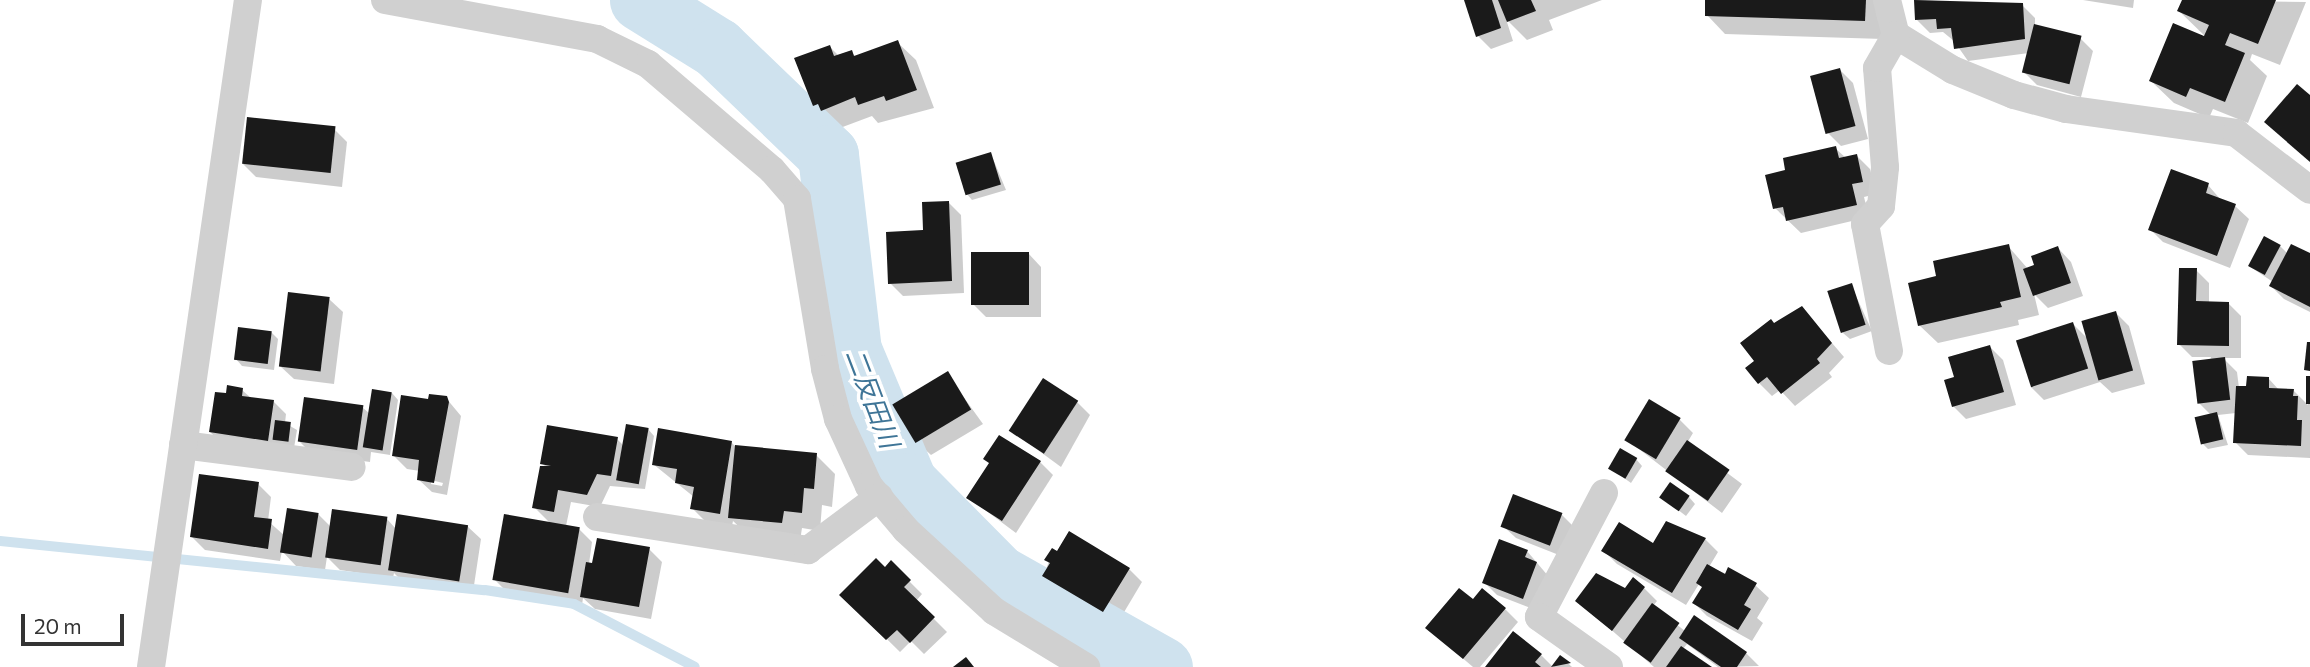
<!DOCTYPE html>
<meta charset="utf-8">
<style>
body{margin:0}
#map{position:relative;width:2310px;height:667px;overflow:hidden;background:#fff;font-family:Commissioner,"Noto Sans JP",sans-serif}
div>[style]{position:absolute}
[style*='--x']{left:calc(var(--x)*1px);top:calc(var(--y)*1px);width:calc(var(--w)*1px);rotate:calc(var(--a)*1deg)}
.shadow>*{inset:0;background:#0003}
.stream>*{height:10px;margin:-5px;padding:0 5px;transform-origin:5px;border-radius:5px;background:#cfe2ee}
.river>*{height:61px;margin:-30.5px;padding:0 30.5px;transform-origin:30.5px;border-radius:30.5px;background:#cfe2ee}
.building>*{inset:0;background:#1a1a1a;transform-origin:0 0}
.street>*{height:28px;margin:-14px;padding:0 14px;transform-origin:14px;border-radius:14px;background:#d0d0d0}
span{translate:-50% -50%;white-space:nowrap;text-align:center;line-height:1.15;-webkit-text-stroke:7px #fff;paint-order:stroke}
.water-label{font-size:26px;color:#3f7597;font-style:italic}
.scale{position:absolute;left:21px;top:614px;width:103px;height:32px;box-sizing:border-box;border:4px solid #333;border-top:0;padding-left:9px;font-size:21px;line-height:24px;white-space:nowrap;color:#333;-webkit-text-stroke:5px #fff;paint-order:stroke}
</style>
<div id="map">
<div class="shadow">
<i style="clip-path:polygon(1466px 0,1602px 0,1549px 20px,1553px 30px,1527px 40px,1506px 19px,1513px 41px,1491px 49px,1478px 36px)"></i>
<i style="clip-path:polygon(1707px 0,1884px 0,1883px 39px,1725px 34px,1707px 15px)"></i>
<i style="clip-path:polygon(1916px 0,2022px 5px,2035px 18px,2035px 26px,2080px 38px,2093px 51px,2081px 97px,2037px 85px,2024px 72px,2029px 53px,1968px 61px,1954px 41px,1943px 32px,1930px 33px,1917px 20px)"></i>
<i style="clip-path:polygon(2083px 0,2134px 0,2133px 8px)"></i>
<i style="clip-path:polygon(2184px 0,2306px 2px,2280px 65px,2252px 54px,2250px 60px,2267px 76px,2248px 123px,2213px 109px,2209px 118px,2174px 103px,2151px 81px,2208px 39px,2179px 11px)"></i>
<i style="clip-path:polygon(897px 42px,916px 60px,934px 108px,878px 123px,872px 116px,840px 128px,814px 105px,830px 47px,839px 56px,851px 52px,856px 57px)"></i>
<i style="clip-path:polygon(1840px 70px,1853px 83px,1868px 139px,1841px 146px,1828px 133px)"></i>
<i style="clip-path:polygon(334px 129px,347px 142px,342px 187px,256px 177px,243px 164px)"></i>
<i style="clip-path:polygon(1835px 148px,1846px 158px,1857px 156px,1870px 169px,1876px 194px,1864px 197px,1869px 217px,1801px 233px,1775px 208px)"></i>
<i style="clip-path:polygon(991px 154px,1006px 190px,972px 200px,966px 193px)"></i>
<i style="clip-path:polygon(2208px 185px,2221px 200px,2235px 206px,2249px 219px,2230px 268px,2163px 242px,2150px 229px)"></i>
<i style="clip-path:polygon(948px 202px,961px 215px,964px 293px,903px 296px,890px 283px)"></i>
<i style="clip-path:polygon(2008px 246px,2028px 269px,2058px 248px,2071px 262px,2083px 296px,2048px 308px,2034px 294px,2039px 315px,2018px 320px,2019px 325px,1938px 343px,1919px 325px,1938px 278px)"></i>
<i style="clip-path:polygon(2280px 246px,2288px 254px,2310px 255px,2310px 312px,2284px 299px,2271px 286px,2273px 282px,2249px 266px)"></i>
<i style="clip-path:polygon(1028px 253px,1041px 267px,1041px 317px,986px 317px,973px 304px)"></i>
<i style="clip-path:polygon(2196px 270px,2209px 283px,2209px 303px,2228px 303px,2241px 316px,2241px 358px,2223px 358px,2237px 372px,2239px 388px,2269px 379px,2279px 390px,2293px 390px,2308px 405px,2310px 378px,2310px 458px,2248px 455px,2235px 442px,2236px 413px,2218px 415px,2228px 445px,2208px 449px,2202px 443px,2211px 415px,2198px 402px,2211px 357px,2192px 357px,2179px 344px)"></i>
<i style="clip-path:polygon(1851px 285px,1872px 331px,1850px 339px,1843px 333px)"></i>
<i style="clip-path:polygon(329px 299px,343px 312px,334px 384px,294px 379px,280px 366px)"></i>
<i style="clip-path:polygon(1802px 308px,1844px 357px,1829px 373px,1832px 377px,1795px 406px,1780px 390px,1772px 396px,1759px 383px,1774px 325px)"></i>
<i style="clip-path:polygon(2116px 313px,2129px 326px,2145px 384px,2112px 393px,2100px 382px,2044px 400px,2031px 387px,2073px 324px,2087px 338px)"></i>
<i style="clip-path:polygon(271px 332px,278px 339px,274px 370px,242px 366px,236px 359px)"></i>
<i style="clip-path:polygon(1990px 347px,2003px 360px,2016px 405px,1966px 419px,1953px 406px)"></i>
<i style="clip-path:polygon(947px 374px,983px 424px,931px 455px,917px 442px)"></i>
<i style="clip-path:polygon(242px 390px,251px 398px,273px 401px,286px 414px,285px 423px,297px 430px,294px 448px,224px 445px,210px 432px,227px 395px)"></i>
<i style="clip-path:polygon(392px 393px,398px 400px,390px 455px,371px 452px,370px 462px,312px 454px,299px 441px,362px 407px,370px 414px)"></i>
<i style="clip-path:polygon(evenodd,446px 398px,461px 416px,447px 495px,432px 492px,418px 479px,420px 471px,407px 469px,394px 456px,430px 401px,446px 398px,431px 480px,443px 483px,442px 486px,431px 484px,431px 480px)"></i>
<i style="clip-path:polygon(1650px 401px,1680px 420px,1693px 433px,1687px 443px,1742px 484px,1722px 513px,1626px 439px)"></i>
<i style="clip-path:polygon(1077px 402px,1090px 415px,1061px 467px,1016px 434px)"></i>
<i style="clip-path:polygon(648px 429px,654px 436px,645px 489px,610px 486px,600px 507px,571px 502px,566px 526px,579px 529px,592px 542px,589px 564px,649px 549px,662px 562px,651px 619px,595px 609px,583px 598px,582px 605px,507px 592px,494px 579px,551px 524px,534px 507px,547px 468px,542px 463px,617px 439px,624px 446px)"></i>
<i style="clip-path:polygon(731px 442px,736px 447px,816px 455px,835px 474px,832px 507px,822px 505px,820px 531px,802px 528px,800px 541px,749px 536px,733px 521px,732px 526px,705px 521px,692px 508px,694px 497px,653px 464px)"></i>
<i style="clip-path:polygon(1636px 459px,1642px 466px,1631px 483px,1610px 468px)"></i>
<i style="clip-path:polygon(1040px 462px,1053px 475px,1016px 533px,969px 498px)"></i>
<i style="clip-path:polygon(258px 484px,271px 497px,268px 521px,285px 536px,318px 514px,331px 527px,387px 519px,396px 529px,467px 526px,481px 539px,473px 592px,403px 582px,394px 573px,393px 578px,340px 570px,327px 557px,325px 570px,296px 566px,282px 551px,280px 561px,205px 550px,192px 537px)"></i>
<i style="clip-path:polygon(1661px 497px,1689px 497px,1695px 504px,1686px 516px)"></i>
<i style="clip-path:polygon(1562px 515px,1575px 528px,1564px 557px,1516px 538px,1502px 525px)"></i>
<i style="clip-path:polygon(1705px 539px,1718px 552px,1709px 567px,1755px 585px,1769px 598px,1757px 618px,1763px 623px,1752px 641px,1707px 616px,1694px 603px,1703px 588px,1699px 584px,1686px 605px,1617px 564px,1604px 551px)"></i>
<i style="clip-path:polygon(1500px 541px,1527px 551px,1549px 577px,1536px 610px,1497px 595px,1484px 582px)"></i>
<i style="clip-path:polygon(1053px 550px,1129px 569px,1142px 582px,1117px 624px,1057px 588px,1044px 575px)"></i>
<i style="clip-path:polygon(885px 570px,909px 581px,922px 594px,916px 601px,947px 632px,924px 654px,911px 641px,900px 652px,842px 595px)"></i>
<i style="clip-path:polygon(1644px 588px,1657px 601px,1653px 606px,1685px 631px,1746px 653px,1759px 666px,1718px 667px,1687px 644px,1683px 649px,1709px 667px,1654px 667px,1578px 601px)"></i>
<i style="clip-path:polygon(1473px 602px,1505px 609px,1518px 622px,1480px 667px,1473px 667px,1427px 628px)"></i>
<i style="clip-path:polygon(1541px 655px,1553px 667px,1487px 667px)"></i>
<i style="clip-path:polygon(1561px 657px,1572px 667px,1553px 667px)"></i>
</div>
<div class="stream">
<i style="--x:0;--y:541;--w:487;--a:5.8"></i>
<i style="--x:485;--y:590;--w:90;--a:8.9"></i>
<i style="--x:574;--y:604;--w:136;--a:27.5"></i>
</div>
<div class="river">
<i style="--x:640;--y:0;--w:91;--a:31.9"></i>
<i style="--x:717;--y:48;--w:154;--a:43.9"></i>
<i style="--x:828;--y:155;--w:196;--a:83.3"></i>
<i style="--x:851;--y:350;--w:144;--a:67.2"></i>
<i style="--x:907;--y:483;--w:129;--a:45.3"></i>
<i style="--x:998;--y:575;--w:188;--a:29.3"></i>
</div>
<div class="building">
<i style="clip-path:polygon(1464px 0,1492px 0,1501px 28px,1476px 37px)"></i>
<i style="clip-path:polygon(1498px 0,1531px 0,1536px 11px,1507px 22px)"></i>
<i style="clip-path:polygon(1705px 0,1866px 0,1865px 21px,1705px 16px)"></i>
<i style="clip-path:polygon(1914px 0,2023px 3px,2025px 39px,1954px 49px,1951px 28px,1937px 29px,1936px 19px,1915px 20px)"></i>
<i style="clip-path:polygon(2182px 0,2276px 0,2258px 44px,2230px 33px,2225px 45px,2245px 53px,2225px 102px,2190px 88px,2186px 97px,2149px 81px,2173px 23px,2204px 36px,2209px 25px,2177px 11px)"></i>
<i style="left:2034px;top:24px;width:49px;height:50px;rotate:14deg"></i>
<i style="clip-path:polygon(898px 40px,917px 90px,886px 101px,884px 96px,858px 105px,855px 97px,821px 111px,818px 104px,813px 106px,794px 58px,830px 45px,834px 56px,852px 50px,854px 56px)"></i>
<i style="left:1840px;top:68px;width:60px;height:31px;rotate:75deg"></i>
<i style="clip-path:polygon(2297px 84px,2310px 95px,2310px 162px,2264px 122px)"></i>
<i style="left:247px;top:117px;width:89px;height:47px;rotate:6deg"></i>
<i style="clip-path:polygon(1836px 146px,1839px 158px,1857px 154px,1863px 182px,1852px 184px,1857px 205px,1786px 221px,1783px 207px,1773px 209px,1765px 175px,1785px 170px,1783px 158px)"></i>
<i style="left:991px;top:152px;width:34px;height:37px;rotate:73deg"></i>
<i style="clip-path:polygon(2171px 169px,2209px 183px,2206px 193px,2236px 204px,2217px 256px,2148px 230px)"></i>
<i style="clip-path:polygon(949px 201px,952px 281px,888px 284px,886px 232px,923px 230px,922px 202px)"></i>
<i style="left:2264px;top:236px;width:19px;height:34px;rotate:28deg"></i>
<i style="clip-path:polygon(2009px 244px,2021px 297px,2000px 302px,2002px 307px,1918px 326px,1908px 283px,1936px 276px,1933px 261px)"></i>
<i style="clip-path:polygon(2291px 244px,2310px 253px,2310px 307px,2269px 286px)"></i>
<i style="clip-path:polygon(2058px 246px,2071px 283px,2033px 296px,2023px 269px,2034px 265px,2031px 256px)"></i>
<i style="left:971px;top:252px;width:58px;height:53px"></i>
<i style="clip-path:polygon(2179px 268px,2197px 268px,2196px 301px,2229px 302px,2229px 346px,2177px 345px)"></i>
<i style="left:1852px;top:283px;width:44px;height:26px;rotate:72deg"></i>
<i style="left:288px;top:292px;width:42px;height:75px;rotate:7deg"></i>
<i style="clip-path:polygon(1802px 306px,1832px 343px,1817px 359px,1820px 363px,1781px 394px,1767px 377px,1758px 384px,1745px 368px,1754px 361px,1740px 343px,1771px 319px,1774px 323px)"></i>
<i style="left:2116px;top:311px;width:62px;height:36px;rotate:74deg"></i>
<i style="left:2073px;top:322px;width:49px;height:60px;rotate:72deg"></i>
<i style="left:238px;top:327px;width:34px;height:33px;rotate:7deg"></i>
<i style="clip-path:polygon(2307px 342px,2310px 342px,2310px 371px,2304px 370px)"></i>
<i style="clip-path:polygon(1990px 345px,2004px 392px,1952px 407px,1944px 380px,1954px 377px,1948px 357px)"></i>
<i style="left:2225px;top:357px;width:43px;height:33px;rotate:83deg"></i>
<i style="left:948px;top:371px;width:45px;height:65px;rotate:59deg"></i>
<i style="clip-path:polygon(2247px 376px,2269px 377px,2269px 388px,2294px 389px,2293px 396px,2298px 396px,2297px 420px,2302px 420px,2301px 446px,2233px 443px,2236px 386px,2246px 386px)"></i>
<i style="left:2306px;top:376px;width:4px;height:28px"></i>
<i style="left:1043px;top:378px;width:42px;height:63px;rotate:33deg"></i>
<i style="clip-path:polygon(227px 385px,243px 388px,242px 396px,274px 400px,268px 441px,209px 432px,215px 392px,226px 393px)"></i>
<i style="left:372px;top:389px;width:20px;height:59px;rotate:9deg"></i>
<i style="clip-path:polygon(429px 394px,447px 396px,449px 402px,434px 483px,417px 480px,419px 460px,392px 456px,401px 395px,428px 399px)"></i>
<i style="left:304px;top:397px;width:60px;height:45px;rotate:8deg"></i>
<i style="left:1649px;top:399px;width:37px;height:48px;rotate:31deg"></i>
<i style="left:2217px;top:412px;width:28px;height:23px;rotate:77deg"></i>
<i style="left:275px;top:420px;width:16px;height:20px;rotate:7deg"></i>
<i style="left:626px;top:424px;width:23px;height:57px;rotate:10deg"></i>
<i style="clip-path:polygon(547px 425px,618px 437px,611px 476px,597px 474px,587px 495px,558px 490px,554px 512px,532px 508px,540px 466px,551px 466px,540px 464px)"></i>
<i style="clip-path:polygon(658px 428px,732px 441px,720px 514px,690px 509px,694px 487px,675px 483px,677px 469px,652px 465px)"></i>
<i style="clip-path:polygon(999px 435px,1041px 461px,1002px 521px,966px 498px,989px 463px,983px 459px)"></i>
<i style="left:1687px;top:440px;width:52px;height:38px;rotate:35deg"></i>
<i style="clip-path:polygon(735px 445px,817px 453px,814px 489px,804px 488px,802px 513px,784px 511px,782px 523px,728px 518px)"></i>
<i style="left:1620px;top:448px;width:20px;height:24px;rotate:30deg"></i>
<i style="clip-path:polygon(199px 474px,259px 482px,254px 517px,272px 519px,268px 549px,190px 537px)"></i>
<i style="left:1670px;top:482px;width:24px;height:19px;rotate:35deg"></i>
<i style="left:1513px;top:494px;width:53px;height:35px;rotate:21deg"></i>
<i style="left:287px;top:508px;width:32px;height:45px;rotate:9deg"></i>
<i style="left:332px;top:509px;width:56px;height:49px;rotate:8deg"></i>
<i style="left:397px;top:514px;width:72px;height:57px;rotate:9deg"></i>
<i style="left:504px;top:514px;width:77px;height:67px;rotate:10deg"></i>
<i style="clip-path:polygon(1666px 521px,1706px 538px,1672px 593px,1601px 551px,1619px 522px,1653px 543px)"></i>
<i style="clip-path:polygon(1069px 531px,1130px 568px,1103px 612px,1042px 576px,1050px 563px,1044px 560px,1052px 548px,1057px 551px)"></i>
<i style="clip-path:polygon(597px 538px,650px 547px,639px 607px,580px 597px,586px 562px,592px 563px)"></i>
<i style="clip-path:polygon(1499px 539px,1528px 550px,1525px 557px,1537px 562px,1523px 599px,1482px 583px)"></i>
<i style="clip-path:polygon(876px 558px,885px 567px,891px 560px,911px 580px,904px 587px,935px 617px,910px 643px,897px 630px,886px 640px,839px 595px)"></i>
<i style="clip-path:polygon(1707px 564px,1725px 574px,1728px 567px,1757px 583px,1744px 605px,1751px 609px,1738px 630px,1692px 603px,1702px 587px,1696px 583px)"></i>
<i style="clip-path:polygon(1596px 573px,1625px 588px,1633px 577px,1645px 587px,1612px 631px,1575px 601px)"></i>
<i style="clip-path:polygon(1459px 588px,1473px 599px,1482px 588px,1506px 608px,1463px 659px,1425px 628px)"></i>
<i style="left:1652px;top:603px;width:34px;height:49px;rotate:36deg"></i>
<i style="clip-path:polygon(1694px 615px,1747px 652px,1737px 667px,1721px 667px,1679px 638px)"></i>
<i style="clip-path:polygon(1513px 631px,1542px 654px,1535px 662px,1541px 667px,1485px 667px)"></i>
<i style="clip-path:polygon(1681px 646px,1712px 667px,1666px 667px)"></i>
<i style="clip-path:polygon(1560px 655px,1571px 663px,1551px 667px)"></i>
<i style="clip-path:polygon(966px 657px,974px 667px,953px 667px)"></i>
</div>
<div class="street">
<i style="--x:385;--y:0;--w:216;--a:10.4"></i>
<i style="--x:597;--y:39;--w:57;--a:26.1"></i>
<i style="--x:648;--y:64;--w:163;--a:40.5"></i>
<i style="--x:772;--y:170;--w:38;--a:49"></i>
<i style="--x:797;--y:199;--w:172;--a:80.6"></i>
<i style="--x:825;--y:369;--w:52;--a:75.4"></i>
<i style="--x:838;--y:419;--w:74;--a:65.2"></i>
<i style="--x:869;--y:486;--w:57;--a:49.9"></i>
<i style="--x:906;--y:530;--w:120;--a:42.6"></i>
<i style="--x:994;--y:611;--w:108;--a:31.3"></i>
<i style="--x:1887;--y:0;--w:36;--a:76"></i>
<i style="--x:1896;--y:35;--w:67;--a:31.6"></i>
<i style="--x:1953;--y:70;--w:66;--a:22.3"></i>
<i style="--x:2014;--y:95;--w:54;--a:15.1"></i>
<i style="--x:2066;--y:109;--w:172;--a:8"></i>
<i style="--x:2236;--y:133;--w:93;--a:37.6"></i>
<i style="--x:1889;--y:351;--w:129;--a:-100.7"></i>
<i style="--x:1865;--y:224;--w:24;--a:-48"></i>
<i style="--x:1881;--y:206;--w:39;--a:-84"></i>
<i style="--x:1885;--y:167;--w:99;--a:-94.6"></i>
<i style="--x:1877;--y:68;--w:38;--a:-60"></i>
<i style="--x:183;--y:445;--w:170;--a:7.4"></i>
<i style="--x:1604;--y:493;--w:140;--a:117.7"></i>
<i style="--x:1539;--y:617;--w:86;--a:35.5"></i>
<i style="--x:597;--y:517;--w:214;--a:8.9"></i>
<i style="--x:808;--y:550;--w:89;--a:-36.7"></i>
<i style="--x:151;--y:667;--w:674;--a:-81.73"></i>
</div>
<div class="water-label">
<span style="left:873px;top:398px;rotate:69deg">二反田川</span>
</div>
<div class="scale">20 m</div>
</div>
